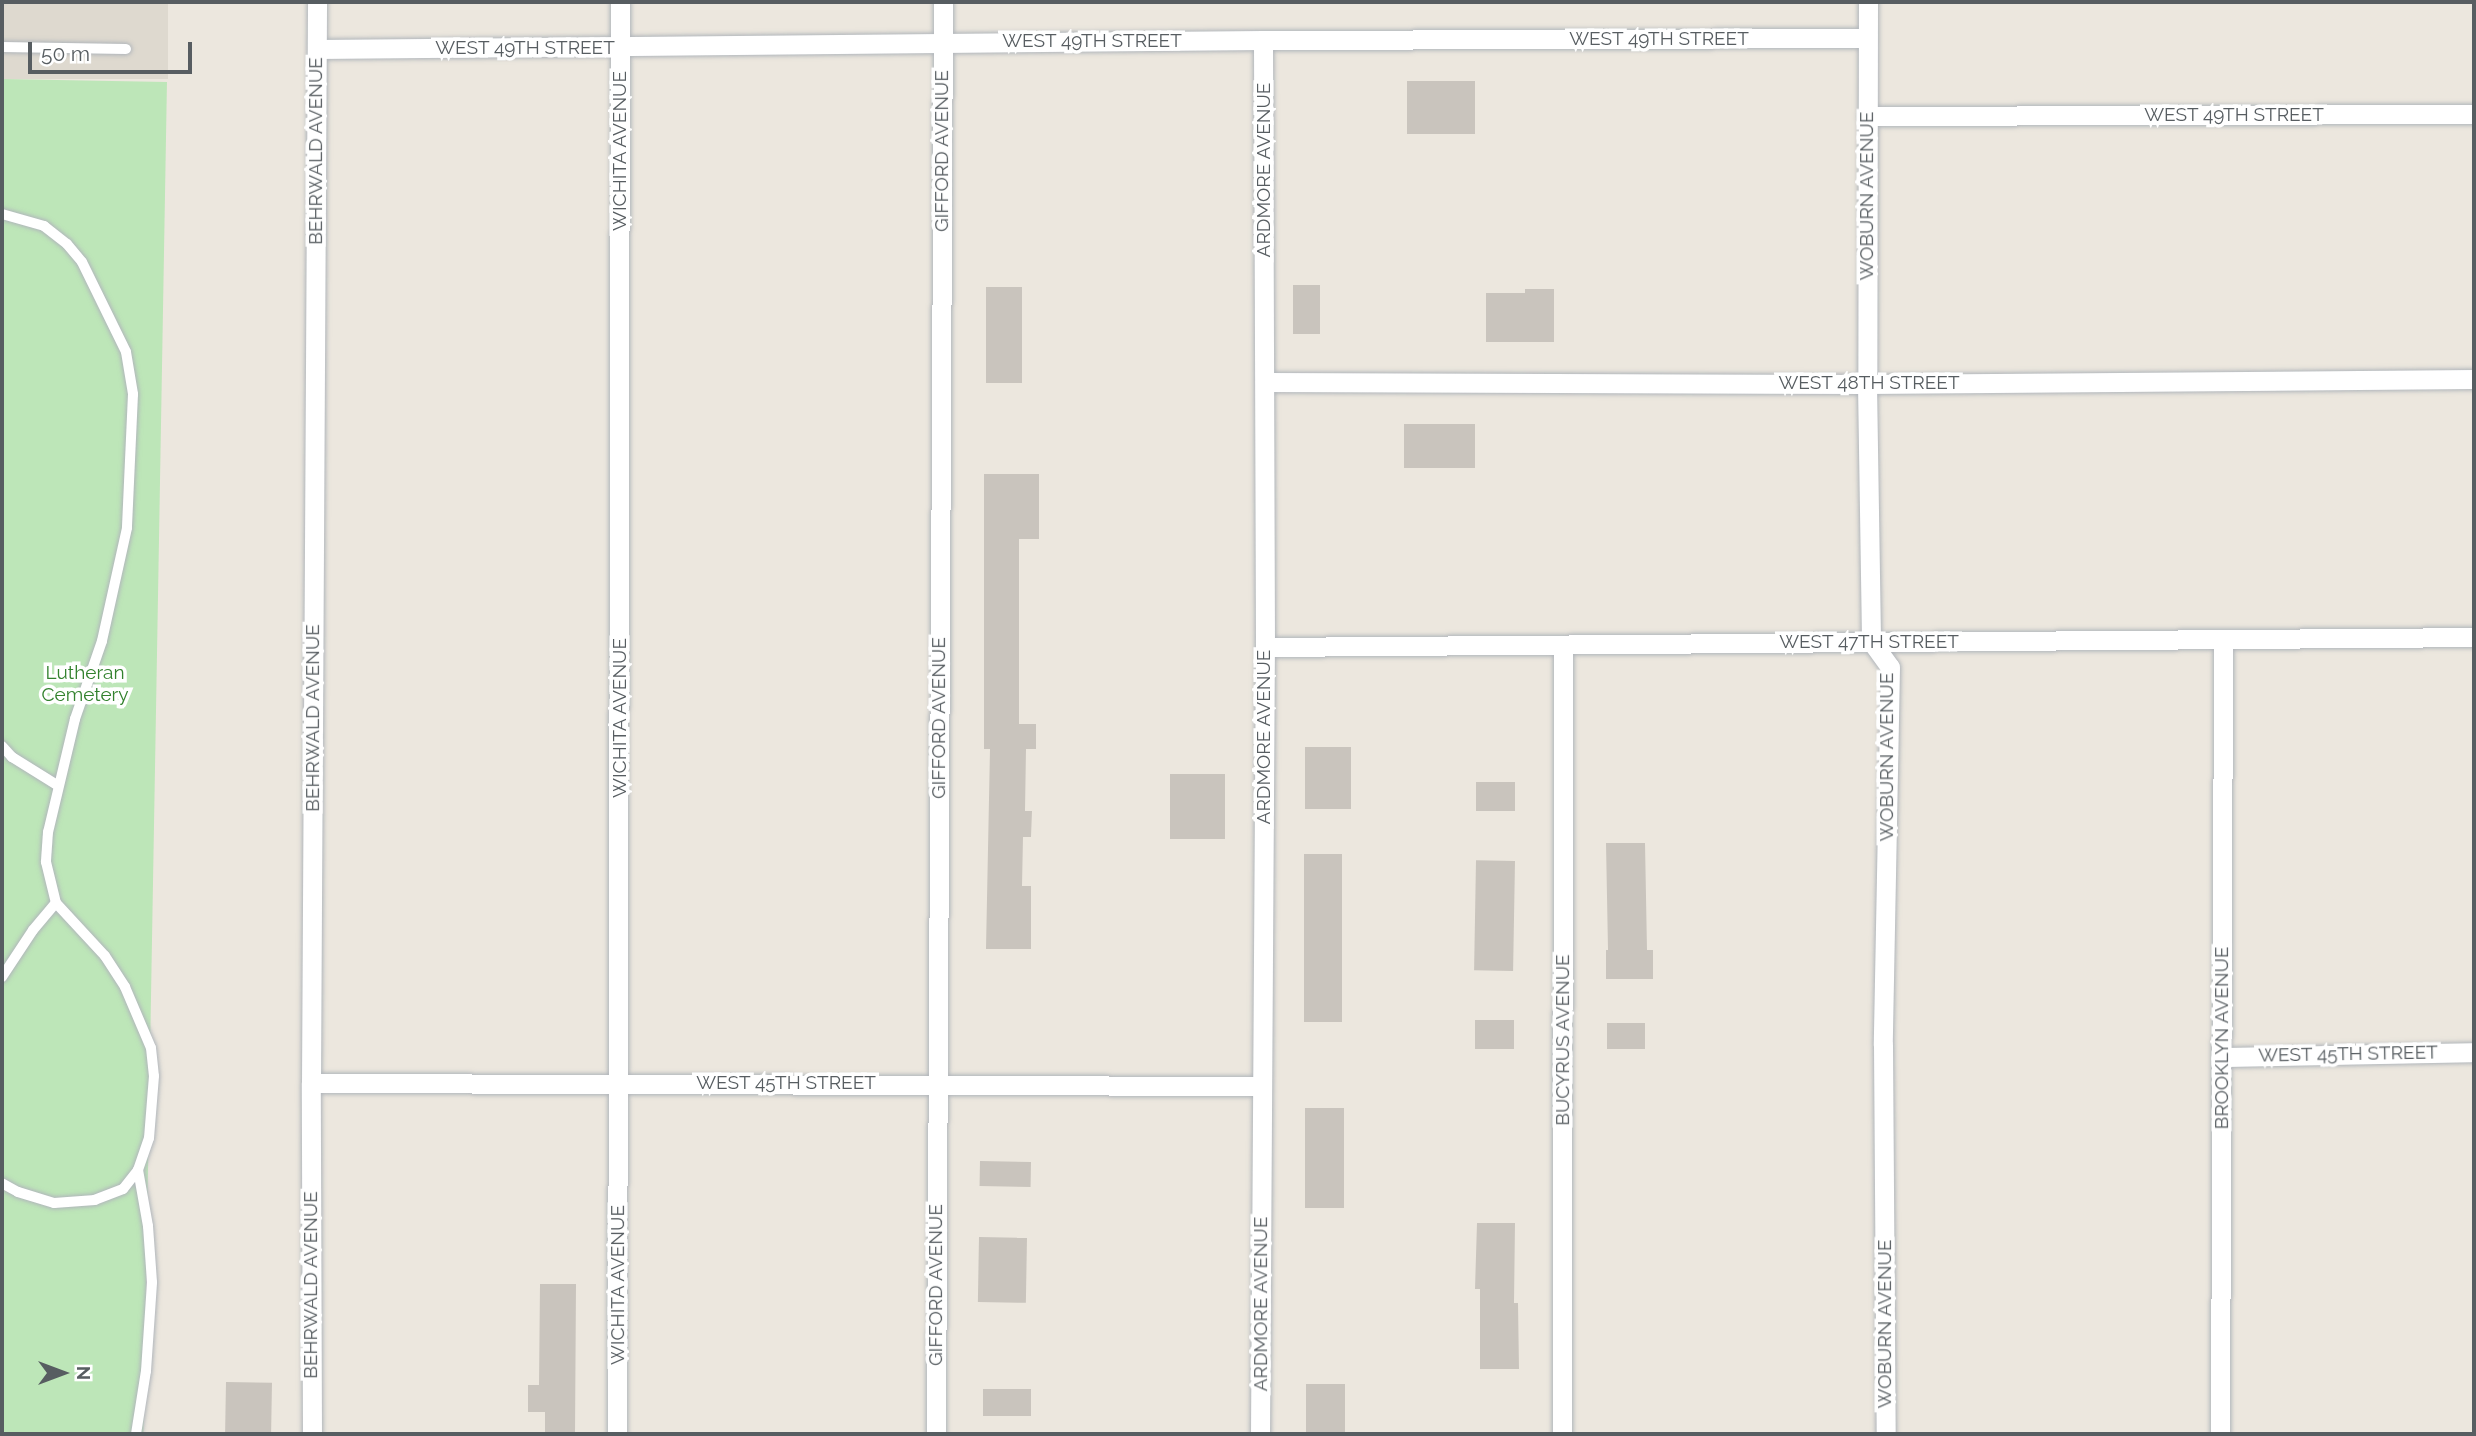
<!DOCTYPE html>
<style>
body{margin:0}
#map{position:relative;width:2476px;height:1436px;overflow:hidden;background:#ece7de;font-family:Raleway,sans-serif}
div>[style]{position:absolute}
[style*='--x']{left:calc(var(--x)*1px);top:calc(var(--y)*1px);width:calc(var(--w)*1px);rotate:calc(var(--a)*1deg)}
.education>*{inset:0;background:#ded9cf;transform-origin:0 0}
.green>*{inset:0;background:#bde6b8;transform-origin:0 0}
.building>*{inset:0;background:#c9c4bd;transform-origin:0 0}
.roads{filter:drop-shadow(0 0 2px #b1b6bb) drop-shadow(0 0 2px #b1b6bb)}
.service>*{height:10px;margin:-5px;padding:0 5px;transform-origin:5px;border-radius:5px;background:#fff}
.minor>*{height:19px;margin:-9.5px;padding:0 9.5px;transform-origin:9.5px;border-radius:9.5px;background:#fff}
span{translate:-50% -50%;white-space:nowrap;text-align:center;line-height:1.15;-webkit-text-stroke:7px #fff;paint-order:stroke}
.street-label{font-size:19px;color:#575d61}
.park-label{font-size:19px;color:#33822e}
.frame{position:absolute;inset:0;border:4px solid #575d61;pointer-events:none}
.north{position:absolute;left:28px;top:1338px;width:70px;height:70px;-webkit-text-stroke:5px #fff;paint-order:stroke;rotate:90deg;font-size:19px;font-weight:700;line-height:28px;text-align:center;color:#575d61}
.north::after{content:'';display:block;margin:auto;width:24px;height:32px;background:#575d61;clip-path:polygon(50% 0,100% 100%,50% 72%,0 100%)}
.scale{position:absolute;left:28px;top:42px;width:164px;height:32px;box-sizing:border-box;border:4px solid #575d61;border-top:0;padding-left:9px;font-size:21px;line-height:24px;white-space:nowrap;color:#575d61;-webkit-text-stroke:5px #fff;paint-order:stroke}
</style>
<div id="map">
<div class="education">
<i style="left:2px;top:2px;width:166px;height:77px"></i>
</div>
<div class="green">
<i style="left:2px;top:79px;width:165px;height:1355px;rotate:1deg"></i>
</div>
<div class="building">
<i style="left:1407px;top:81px;width:68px;height:53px"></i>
<i style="left:1293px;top:285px;width:27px;height:49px"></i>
<i style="left:986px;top:287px;width:36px;height:96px"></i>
<i style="clip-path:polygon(1525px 289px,1554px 289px,1554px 342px,1486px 342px,1486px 293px,1525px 293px)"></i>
<i style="left:1475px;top:424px;width:44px;height:71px;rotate:90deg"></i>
<i style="clip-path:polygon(984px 474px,1039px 474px,1039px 539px,1019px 539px,1019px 724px,1036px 724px,1036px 749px,1026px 749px,1025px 811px,1032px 811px,1031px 837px,1023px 837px,1022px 886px,1031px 886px,1031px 949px,986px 949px,990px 749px,984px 749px)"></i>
<i style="left:1305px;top:747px;width:46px;height:62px"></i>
<i style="left:1170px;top:774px;width:55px;height:65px"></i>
<i style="left:1476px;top:782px;width:39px;height:29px"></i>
<i style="clip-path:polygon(1606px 843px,1645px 843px,1647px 950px,1653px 950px,1653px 979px,1606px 979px,1606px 950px,1608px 950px)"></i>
<i style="left:1304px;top:854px;width:38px;height:168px"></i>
<i style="left:1515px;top:861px;width:110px;height:39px;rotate:91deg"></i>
<i style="left:1514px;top:1020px;width:29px;height:39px;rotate:90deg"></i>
<i style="left:1607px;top:1023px;width:38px;height:26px"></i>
<i style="left:1305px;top:1108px;width:39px;height:100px"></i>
<i style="left:980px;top:1161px;width:51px;height:25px;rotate:1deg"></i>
<i style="clip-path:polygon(1477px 1223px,1515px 1223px,1514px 1303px,1518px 1303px,1519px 1369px,1480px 1369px,1480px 1289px,1475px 1289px)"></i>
<i style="left:979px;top:1237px;width:48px;height:65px;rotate:1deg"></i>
<i style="clip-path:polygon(540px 1284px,576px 1284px,575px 1434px,545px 1434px,545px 1412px,528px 1412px,528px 1385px,539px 1385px)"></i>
<i style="left:226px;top:1382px;width:46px;height:52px;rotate:1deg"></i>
<i style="left:1306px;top:1384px;width:39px;height:50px"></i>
<i style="left:983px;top:1389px;width:48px;height:27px"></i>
</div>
<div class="roads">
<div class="service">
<i style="--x:2;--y:47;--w:124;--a:0.9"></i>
<i style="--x:2;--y:214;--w:44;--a:15.9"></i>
<i style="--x:44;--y:226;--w:29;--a:38"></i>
<i style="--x:67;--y:244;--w:23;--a:50"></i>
<i style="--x:82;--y:262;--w:100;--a:63.9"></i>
<i style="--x:126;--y:352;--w:43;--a:80.5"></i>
<i style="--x:133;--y:394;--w:134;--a:92.6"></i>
<i style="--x:127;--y:528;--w:116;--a:102.5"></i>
<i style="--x:102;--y:641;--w:83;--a:109.1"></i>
<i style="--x:75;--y:719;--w:116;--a:103.4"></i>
<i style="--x:48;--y:832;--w:30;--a:94"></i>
<i style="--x:46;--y:862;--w:42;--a:76.3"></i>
<i style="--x:2;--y:746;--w:15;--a:48"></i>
<i style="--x:12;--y:757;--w:53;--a:31.9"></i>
<i style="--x:2;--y:977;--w:56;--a:-56.6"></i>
<i style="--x:33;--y:930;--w:35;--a:-50"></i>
<i style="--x:56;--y:903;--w:72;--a:47.2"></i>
<i style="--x:105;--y:956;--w:37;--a:57"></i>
<i style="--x:125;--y:987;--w:66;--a:66.9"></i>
<i style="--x:151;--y:1048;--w:28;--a:84"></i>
<i style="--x:154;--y:1076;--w:62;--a:94.6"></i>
<i style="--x:149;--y:1138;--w:34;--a:109"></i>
<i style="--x:138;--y:1170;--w:24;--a:128"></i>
<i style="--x:123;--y:1189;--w:30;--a:159"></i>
<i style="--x:95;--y:1200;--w:41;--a:175.8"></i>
<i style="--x:54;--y:1203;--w:38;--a:-163"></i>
<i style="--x:18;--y:1192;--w:18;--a:-151"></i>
<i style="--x:136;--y:1434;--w:64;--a:-81"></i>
<i style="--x:146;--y:1371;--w:89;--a:-86.1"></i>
<i style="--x:152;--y:1282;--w:56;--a:-94.1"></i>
<i style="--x:148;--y:1226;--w:57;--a:-100.1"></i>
</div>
<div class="minor">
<i style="--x:1868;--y:2;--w:382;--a:90.1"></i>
<i style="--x:1867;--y:384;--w:257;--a:89.1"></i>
<i style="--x:1871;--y:641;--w:32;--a:54"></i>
<i style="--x:1890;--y:667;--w:378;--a:91.1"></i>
<i style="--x:1883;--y:1045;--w:389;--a:89.6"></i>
<i style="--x:317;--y:49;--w:946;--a:-0.55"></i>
<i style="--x:1263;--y:40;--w:604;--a:-0.19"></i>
<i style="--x:1867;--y:116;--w:607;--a:-0.19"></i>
<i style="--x:1265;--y:382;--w:602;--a:0.19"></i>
<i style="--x:1867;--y:384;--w:607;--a:-0.47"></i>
<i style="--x:1265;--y:647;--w:1209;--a:-0.47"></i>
<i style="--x:2222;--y:1057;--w:252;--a:-1.1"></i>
<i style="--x:311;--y:1083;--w:951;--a:0.18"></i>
<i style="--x:312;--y:1434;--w:351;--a:-90.2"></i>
<i style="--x:311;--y:1083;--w:1081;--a:-89.68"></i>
<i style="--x:617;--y:1434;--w:1432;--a:-89.88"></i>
<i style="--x:936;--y:1434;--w:1432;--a:-89.72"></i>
<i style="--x:1260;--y:1434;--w:787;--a:-89.64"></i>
<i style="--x:1265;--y:647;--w:607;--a:-90.19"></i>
<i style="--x:1562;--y:1434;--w:789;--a:-89.93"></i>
<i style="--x:2220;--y:1434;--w:793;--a:-89.78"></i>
</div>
</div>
<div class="street-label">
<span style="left:1659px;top:39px">WEST 49TH STREET</span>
<span style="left:1092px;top:41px">WEST 49TH STREET</span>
<span style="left:525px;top:48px">WEST 49TH STREET</span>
<span style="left:2234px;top:115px">WEST 49TH STREET</span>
<span style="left:316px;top:151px;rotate:-90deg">BEHRWALD AVENUE</span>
<span style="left:620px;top:151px;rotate:-90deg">WICHITA AVENUE</span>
<span style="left:942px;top:151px;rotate:-90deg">GIFFORD AVENUE</span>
<span style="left:1264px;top:170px;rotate:-90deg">ARDMORE AVENUE</span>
<span style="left:1867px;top:196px;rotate:-90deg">WOBURN AVENUE</span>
<span style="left:1869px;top:383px">WEST 48TH STREET</span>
<span style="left:1869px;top:642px">WEST 47TH STREET</span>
<span style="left:313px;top:718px;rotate:-90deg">BEHRWALD AVENUE</span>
<span style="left:620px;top:718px;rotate:-90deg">WICHITA AVENUE</span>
<span style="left:939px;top:718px;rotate:-90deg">GIFFORD AVENUE</span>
<span style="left:1264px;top:737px;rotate:-90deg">ARDMORE AVENUE</span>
<span style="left:1887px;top:757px;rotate:-90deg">WOBURN AVENUE</span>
<span style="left:2222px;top:1038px;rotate:-90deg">BROOKLYN AVENUE</span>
<span style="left:1563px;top:1040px;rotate:-90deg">BUCYRUS AVENUE</span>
<span style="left:2348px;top:1054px;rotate:-1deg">WEST 45TH STREET</span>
<span style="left:786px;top:1083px">WEST 45TH STREET</span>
<span style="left:311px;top:1285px;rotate:-90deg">BEHRWALD AVENUE</span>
<span style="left:618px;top:1285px;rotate:-90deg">WICHITA AVENUE</span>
<span style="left:936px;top:1285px;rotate:-90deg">GIFFORD AVENUE</span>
<span style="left:1261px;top:1304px;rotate:-90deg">ARDMORE AVENUE</span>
<span style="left:1885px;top:1324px;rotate:-90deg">WOBURN AVENUE</span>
</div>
<div class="park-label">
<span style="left:85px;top:684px">Lutheran<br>Cemetery</span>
</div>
<div class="frame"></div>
<div class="north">N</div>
<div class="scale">50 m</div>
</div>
